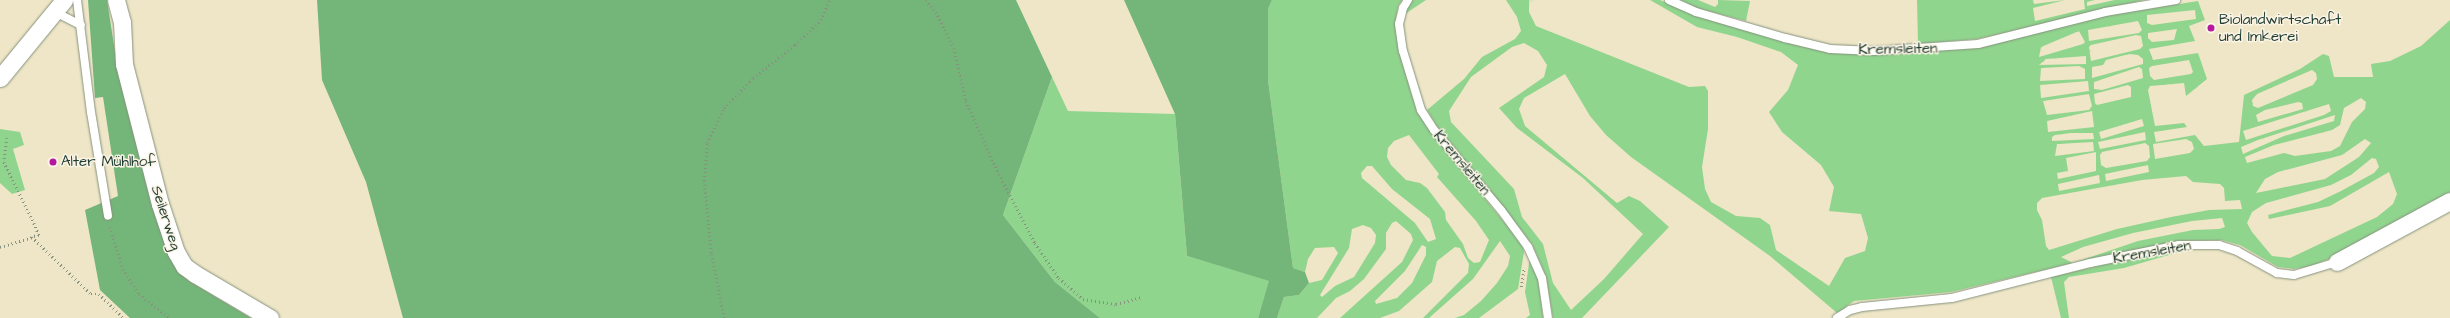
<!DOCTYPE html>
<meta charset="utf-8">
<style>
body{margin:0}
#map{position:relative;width:2450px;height:318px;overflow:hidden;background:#eee6c7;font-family:"Architects Daughter",sans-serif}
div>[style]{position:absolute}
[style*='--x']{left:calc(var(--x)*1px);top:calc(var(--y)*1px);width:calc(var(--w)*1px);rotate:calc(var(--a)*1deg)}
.green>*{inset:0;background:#90d58e}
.forest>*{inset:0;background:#74b679}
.path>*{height:2.5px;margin-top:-1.25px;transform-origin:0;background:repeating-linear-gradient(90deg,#86927e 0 1px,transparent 0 4px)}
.roads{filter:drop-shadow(0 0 1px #86927e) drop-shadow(0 0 1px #86927e)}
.service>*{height:8px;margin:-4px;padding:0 4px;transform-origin:4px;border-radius:4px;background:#fff}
.minor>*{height:17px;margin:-8.5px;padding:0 8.5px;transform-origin:8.5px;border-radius:8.5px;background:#fff}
.dots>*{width:11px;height:11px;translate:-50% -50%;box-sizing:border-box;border:2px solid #fcf5e5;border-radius:50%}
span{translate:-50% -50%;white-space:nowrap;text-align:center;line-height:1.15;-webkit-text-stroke:3px #fcf5e5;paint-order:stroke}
.poi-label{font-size:15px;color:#1f3d34}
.left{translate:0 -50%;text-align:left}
.street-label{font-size:15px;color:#1f3d34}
</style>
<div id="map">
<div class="green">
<i style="clip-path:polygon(evenodd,1272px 0,1402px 0,1398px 6px,1395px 24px,1399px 51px,1417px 112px,1431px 133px,1522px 244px,1524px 252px,1518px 289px,1479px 318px,1455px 318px,1464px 315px,1481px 301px,1497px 283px,1508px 266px,1510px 256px,1500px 241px,1473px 279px,1429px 318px,1423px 318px,1468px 273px,1469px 264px,1460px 248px,1455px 247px,1437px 261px,1432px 282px,1399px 311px,1380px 318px,1340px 318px,1402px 262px,1413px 240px,1411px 234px,1396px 221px,1392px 223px,1386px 233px,1386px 249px,1364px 279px,1350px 291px,1336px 298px,1317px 318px,1277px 318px,1284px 297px,1299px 295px,1309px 283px,1322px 280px,1338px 253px,1334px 247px,1315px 248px,1308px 259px,1305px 272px,1293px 268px,1268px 80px,1268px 9px,1272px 0,1409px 135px,1439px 174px,1437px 177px,1476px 221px,1489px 240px,1480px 262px,1474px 263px,1468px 258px,1463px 244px,1446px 220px,1445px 212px,1427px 188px,1420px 183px,1406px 180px,1391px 165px,1387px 157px,1388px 148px,1394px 141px,1409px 135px,1272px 0,1367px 166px,1372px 166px,1392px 189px,1430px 219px,1436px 239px,1428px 242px,1415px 223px,1362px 178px,1361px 173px,1367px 166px,1272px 0,1363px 225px,1371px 228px,1376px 235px,1375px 243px,1354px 277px,1335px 286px,1322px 297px,1320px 295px,1349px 248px,1352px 229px,1363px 225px,1272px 0,1422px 245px,1426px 247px,1426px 255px,1412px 283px,1397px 298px,1376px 304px,1375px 301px,1405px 271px,1422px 245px)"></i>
<i style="clip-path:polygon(1412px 0,1426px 0,1405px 14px,1406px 10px)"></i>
<i style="clip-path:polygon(evenodd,1506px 0,1529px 0,1529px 12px,1536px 26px,1689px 87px,1705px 86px,1708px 91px,1708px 129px,1702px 167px,1705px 189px,1711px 202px,1736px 216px,1760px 218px,1770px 225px,1776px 250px,1829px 286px,1845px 258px,1865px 251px,1868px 238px,1861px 214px,1829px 211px,1834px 187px,1821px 165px,1782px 132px,1769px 112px,1788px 90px,1798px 65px,1781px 52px,1737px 37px,1697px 27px,1650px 0,1660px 0,1694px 15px,1829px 52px,1875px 55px,1979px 48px,2105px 16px,2198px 1px,2205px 20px,2189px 26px,2195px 41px,2149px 49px,2153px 60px,2198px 53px,2207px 79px,2186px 96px,2184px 83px,2150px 86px,2148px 90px,2155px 126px,2184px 123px,2187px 127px,2154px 132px,2156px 142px,2195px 135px,2204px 146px,2239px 142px,2244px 95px,2300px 69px,2323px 54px,2329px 56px,2334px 77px,2373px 77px,2371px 64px,2390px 61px,2421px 46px,2450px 20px,2450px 193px,2337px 256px,2311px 266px,2294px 269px,2278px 267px,2240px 245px,2221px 240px,2178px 241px,2089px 259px,1951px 292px,1854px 301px,1837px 313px,1770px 256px,1631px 157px,1606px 135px,1590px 116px,1565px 74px,1524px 98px,1519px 109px,1525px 126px,1617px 203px,1629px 196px,1640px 201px,1669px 227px,1582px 318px,1553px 318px,1546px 276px,1532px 244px,1437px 126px,1427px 110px,1464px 79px,1482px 57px,1515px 39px,1521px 31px,1517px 17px,1506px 0,2195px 10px,2196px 19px,2152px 25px,2147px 23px,2147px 15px,2195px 10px,1506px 0,2138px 21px,2142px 30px,2139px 33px,2089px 41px,2088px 30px,2138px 21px,1506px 0,2177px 29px,2174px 40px,2152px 42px,2148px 38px,2148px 33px,2177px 29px,1506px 0,2079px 31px,2085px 42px,2083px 44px,2039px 57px,2041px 47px,2079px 31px,1506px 0,2136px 35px,2141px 36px,2143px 46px,2140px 49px,2091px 61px,2089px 47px,2091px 45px,2136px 35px,1506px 0,1524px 43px,1538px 51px,1547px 65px,1544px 77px,1499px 108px,1517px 128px,1583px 178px,1643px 234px,1604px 279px,1571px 310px,1553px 283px,1543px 244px,1522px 217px,1514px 189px,1451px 122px,1449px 111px,1471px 77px,1512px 47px,1524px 43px,1506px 0,2129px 54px,2138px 55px,2143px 59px,2143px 64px,2092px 78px,2092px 67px,2103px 65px,2106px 60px,2129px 54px,1506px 0,2086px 56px,2086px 64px,2039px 65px,2046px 59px,2086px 56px,1506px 0,2189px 60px,2193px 72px,2191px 74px,2154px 80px,2150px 76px,2149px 68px,2152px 66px,2189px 60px,1506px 0,2079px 66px,2085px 69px,2085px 79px,2040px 81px,2041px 68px,2079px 66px,1506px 0,2139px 67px,2142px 69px,2143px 78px,2102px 90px,2094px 89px,2094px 82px,2139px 67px,1506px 0,2312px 70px,2316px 73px,2317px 79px,2313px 85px,2258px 108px,2253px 106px,2252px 100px,2257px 94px,2312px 70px,1506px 0,2088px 81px,2089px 91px,2041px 98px,2040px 85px,2088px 81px,1506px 0,2128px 85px,2131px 87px,2131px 97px,2097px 105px,2095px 103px,2094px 94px,2128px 85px,1506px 0,2089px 94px,2092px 106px,2089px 110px,2047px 115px,2043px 101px,2089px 94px,1506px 0,2361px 98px,2366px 102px,2365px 109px,2352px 122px,2340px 146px,2331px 151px,2295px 156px,2284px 153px,2247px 163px,2245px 157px,2274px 145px,2332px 130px,2340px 125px,2344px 108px,2361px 98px,1506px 0,2298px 102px,2302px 103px,2303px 109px,2258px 122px,2256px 115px,2265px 110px,2298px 102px,1506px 0,2329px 104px,2331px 111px,2324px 115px,2246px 140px,2243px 131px,2329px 104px,1506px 0,2092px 111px,2094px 127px,2048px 132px,2047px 121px,2092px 111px,1506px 0,2335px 115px,2334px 121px,2284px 136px,2243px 154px,2241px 147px,2258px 140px,2335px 115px,1506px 0,2142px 119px,2144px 126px,2101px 139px,2099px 132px,2142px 119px,1506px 0,2145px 132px,2146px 140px,2100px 149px,2098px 142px,2145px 132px,1506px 0,2071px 133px,2093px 133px,2094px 139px,2052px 141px,2052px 137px,2055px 135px,2071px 133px,1506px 0,2186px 139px,2192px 142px,2194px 149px,2190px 153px,2155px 159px,2153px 144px,2186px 139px,1506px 0,2365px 139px,2371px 143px,2359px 157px,2325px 179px,2256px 193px,2265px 179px,2278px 172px,2342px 155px,2365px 139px,1506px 0,2093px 142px,2094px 151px,2055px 156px,2057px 144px,2093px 142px,1506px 0,2145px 143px,2149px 146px,2150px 157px,2147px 161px,2106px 168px,2101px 165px,2100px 155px,2102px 152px,2145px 143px,1506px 0,2096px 152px,2096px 171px,2058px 179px,2057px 173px,2068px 171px,2066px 158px,2096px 152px,1506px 0,2372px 158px,2376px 159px,2379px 167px,2374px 173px,2341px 191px,2318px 202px,2268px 215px,2269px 219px,2330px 206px,2389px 172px,2397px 194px,2393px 204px,2377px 217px,2290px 258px,2272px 256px,2252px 232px,2247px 223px,2252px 212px,2266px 203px,2331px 185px,2351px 175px,2372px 158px,1506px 0,2148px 165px,2149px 172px,2106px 181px,2105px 174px,2148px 165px,1506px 0,2099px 175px,2100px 183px,2059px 191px,2058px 184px,2099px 175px,1506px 0,2186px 176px,2193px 182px,2220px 184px,2224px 188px,2225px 201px,2240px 200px,2242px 209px,2209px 210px,2171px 217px,2117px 229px,2049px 250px,2046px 246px,2042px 220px,2037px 210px,2037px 203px,2042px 198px,2142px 180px,2186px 176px,1506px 0,2222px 218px,2225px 227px,2219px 229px,2193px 230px,2138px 241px,2073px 263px,2061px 257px,2083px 247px,2133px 233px,2192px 221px,2222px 218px)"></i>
<i style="clip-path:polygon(1680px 0,1698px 0,1715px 7px,1718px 4px,1718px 0,1750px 1px,1746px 21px,1697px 8px)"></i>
<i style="clip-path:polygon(1917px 0,2033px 0,2034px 4px,2065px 0,2033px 8px,2035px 21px,2085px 9px,2084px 0,2095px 0,2087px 2px,2087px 6px,2115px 0,2144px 0,1977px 39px,1918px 44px)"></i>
<i style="clip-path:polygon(1052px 77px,1068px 111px,1175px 114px,1187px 256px,1270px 281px,1258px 318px,1100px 318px,1055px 282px,1003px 215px)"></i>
<i style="clip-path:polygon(0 129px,20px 132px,24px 145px,13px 149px,25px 190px,12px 194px,0 183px)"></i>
<i style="clip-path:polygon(2193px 248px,2124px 268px,2069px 277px,2064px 282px,2069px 318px,2061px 318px,2051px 277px,2137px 257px)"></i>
<i style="clip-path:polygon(1530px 256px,1538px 279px,1543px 318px,1526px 318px,1530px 315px,1525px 292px)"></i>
</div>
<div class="forest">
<i style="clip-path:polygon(88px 0,107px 0,117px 65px,178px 270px,189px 281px,251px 318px,130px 318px,100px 290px,85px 210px,118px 196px,103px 97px,95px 98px)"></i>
<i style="clip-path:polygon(317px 0,1016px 0,1052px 77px,1003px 215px,1055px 282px,1100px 318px,403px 318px,366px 182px,322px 80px)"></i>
<i style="clip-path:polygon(1124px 0,1272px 0,1268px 9px,1268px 80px,1293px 268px,1305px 272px,1309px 283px,1299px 295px,1284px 297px,1277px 318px,1258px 318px,1269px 281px,1187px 256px,1175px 114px)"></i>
</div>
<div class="path">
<i style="--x:926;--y:0;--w:16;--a:50"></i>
<i style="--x:936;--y:12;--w:40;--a:63.4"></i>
<i style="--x:954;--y:48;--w:54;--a:77.2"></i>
<i style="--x:966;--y:101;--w:80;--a:65.7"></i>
<i style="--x:999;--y:174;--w:78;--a:62.4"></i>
<i style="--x:1035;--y:243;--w:42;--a:55.6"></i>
<i style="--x:1059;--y:278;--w:32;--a:41"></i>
<i style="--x:1083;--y:299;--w:33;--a:9"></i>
<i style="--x:1116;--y:304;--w:27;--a:-15"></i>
<i style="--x:7;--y:138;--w:24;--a:97"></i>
<i style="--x:4;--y:162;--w:68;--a:63.8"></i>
<i style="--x:34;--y:223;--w:13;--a:67"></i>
<i style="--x:39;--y:235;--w:7;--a:164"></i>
<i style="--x:110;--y:227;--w:44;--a:72.8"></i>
<i style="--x:123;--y:269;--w:30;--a:57"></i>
<i style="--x:139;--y:294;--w:39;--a:38"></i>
<i style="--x:0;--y:247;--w:34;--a:-17"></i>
<i style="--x:32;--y:237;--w:82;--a:44"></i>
<i style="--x:91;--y:294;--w:8;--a:0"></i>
<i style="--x:99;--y:294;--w:35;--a:44"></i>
<i style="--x:1521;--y:287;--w:18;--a:-81"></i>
<i style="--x:724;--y:318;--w:66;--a:-101.3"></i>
<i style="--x:711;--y:253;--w:72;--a:-95.6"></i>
<i style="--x:704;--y:181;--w:38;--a:-85"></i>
<i style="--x:707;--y:143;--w:39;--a:-64"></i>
<i style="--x:724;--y:108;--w:42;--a:-46"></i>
<i style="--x:753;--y:78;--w:53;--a:-38.2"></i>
<i style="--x:795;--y:45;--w:36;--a:-44"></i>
<i style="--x:821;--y:20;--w:22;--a:-68"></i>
</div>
<div class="roads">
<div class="service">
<i style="--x:77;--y:0;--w:113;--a:82.9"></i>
<i style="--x:91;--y:112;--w:105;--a:80.7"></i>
<i style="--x:1408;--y:0;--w:9;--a:122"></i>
<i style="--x:1403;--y:8;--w:16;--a:104"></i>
<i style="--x:1399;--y:24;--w:27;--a:82"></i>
<i style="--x:1403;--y:51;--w:62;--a:73"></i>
<i style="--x:1421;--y:110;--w:24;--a:57"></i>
<i style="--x:1434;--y:130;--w:104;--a:50.1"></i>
<i style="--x:1501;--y:210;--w:46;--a:53.9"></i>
<i style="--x:1528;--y:247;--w:34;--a:66"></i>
<i style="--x:1542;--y:278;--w:40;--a:81.5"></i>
<i style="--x:1669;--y:0;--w:30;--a:24"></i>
<i style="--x:1696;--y:12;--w:93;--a:16.3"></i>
<i style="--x:1785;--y:38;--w:46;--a:13.7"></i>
<i style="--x:1830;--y:49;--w:44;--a:2.6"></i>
<i style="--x:1874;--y:51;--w:104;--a:-3.9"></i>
<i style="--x:1978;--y:44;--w:131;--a:-14.1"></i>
<i style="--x:2105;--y:12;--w:72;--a:-9.6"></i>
<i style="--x:55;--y:12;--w:29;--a:27"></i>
<i style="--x:1837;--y:318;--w:15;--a:-32"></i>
<i style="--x:1850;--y:310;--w:12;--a:-14"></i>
<i style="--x:1862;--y:307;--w:90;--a:-5.7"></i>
<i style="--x:1952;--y:298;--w:142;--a:-14.2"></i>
<i style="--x:2090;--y:263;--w:91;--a:-11.4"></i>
<i style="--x:2179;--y:245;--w:40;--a:0"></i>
<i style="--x:2219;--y:245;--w:19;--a:18"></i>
<i style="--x:2237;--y:251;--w:46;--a:28.8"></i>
<i style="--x:2277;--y:273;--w:17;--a:7"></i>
<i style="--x:2294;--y:275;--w:45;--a:-16.8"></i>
</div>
<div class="minor">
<i style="--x:116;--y:0;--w:23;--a:75"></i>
<i style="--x:122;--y:22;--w:42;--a:87.3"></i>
<i style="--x:124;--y:64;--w:145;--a:75.6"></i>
<i style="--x:160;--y:204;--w:51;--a:71.6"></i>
<i style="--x:176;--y:252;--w:16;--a:60"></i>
<i style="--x:184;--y:266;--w:14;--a:36"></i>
<i style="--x:195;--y:274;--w:87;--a:30.4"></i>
<i style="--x:0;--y:78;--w:101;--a:-50.6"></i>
<i style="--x:2337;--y:262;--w:128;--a:-28.4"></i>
</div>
</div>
<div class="dots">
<i style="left:2211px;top:28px;background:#b5179e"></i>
<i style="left:53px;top:162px;background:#b5179e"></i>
</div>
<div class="poi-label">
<span class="left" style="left:2219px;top:28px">Biolandwirtschaft<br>und Imkerei</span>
<span class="left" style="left:61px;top:162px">Alter Mühlhof</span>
</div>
<div class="street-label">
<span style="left:1898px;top:49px;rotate:-1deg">Kremsleiten</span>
<span style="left:1462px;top:163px;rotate:50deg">Kremsleiten</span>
<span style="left:166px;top:218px;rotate:72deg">Seilerweg</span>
<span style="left:2152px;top:252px;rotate:-10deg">Kremsleiten</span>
</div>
</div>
